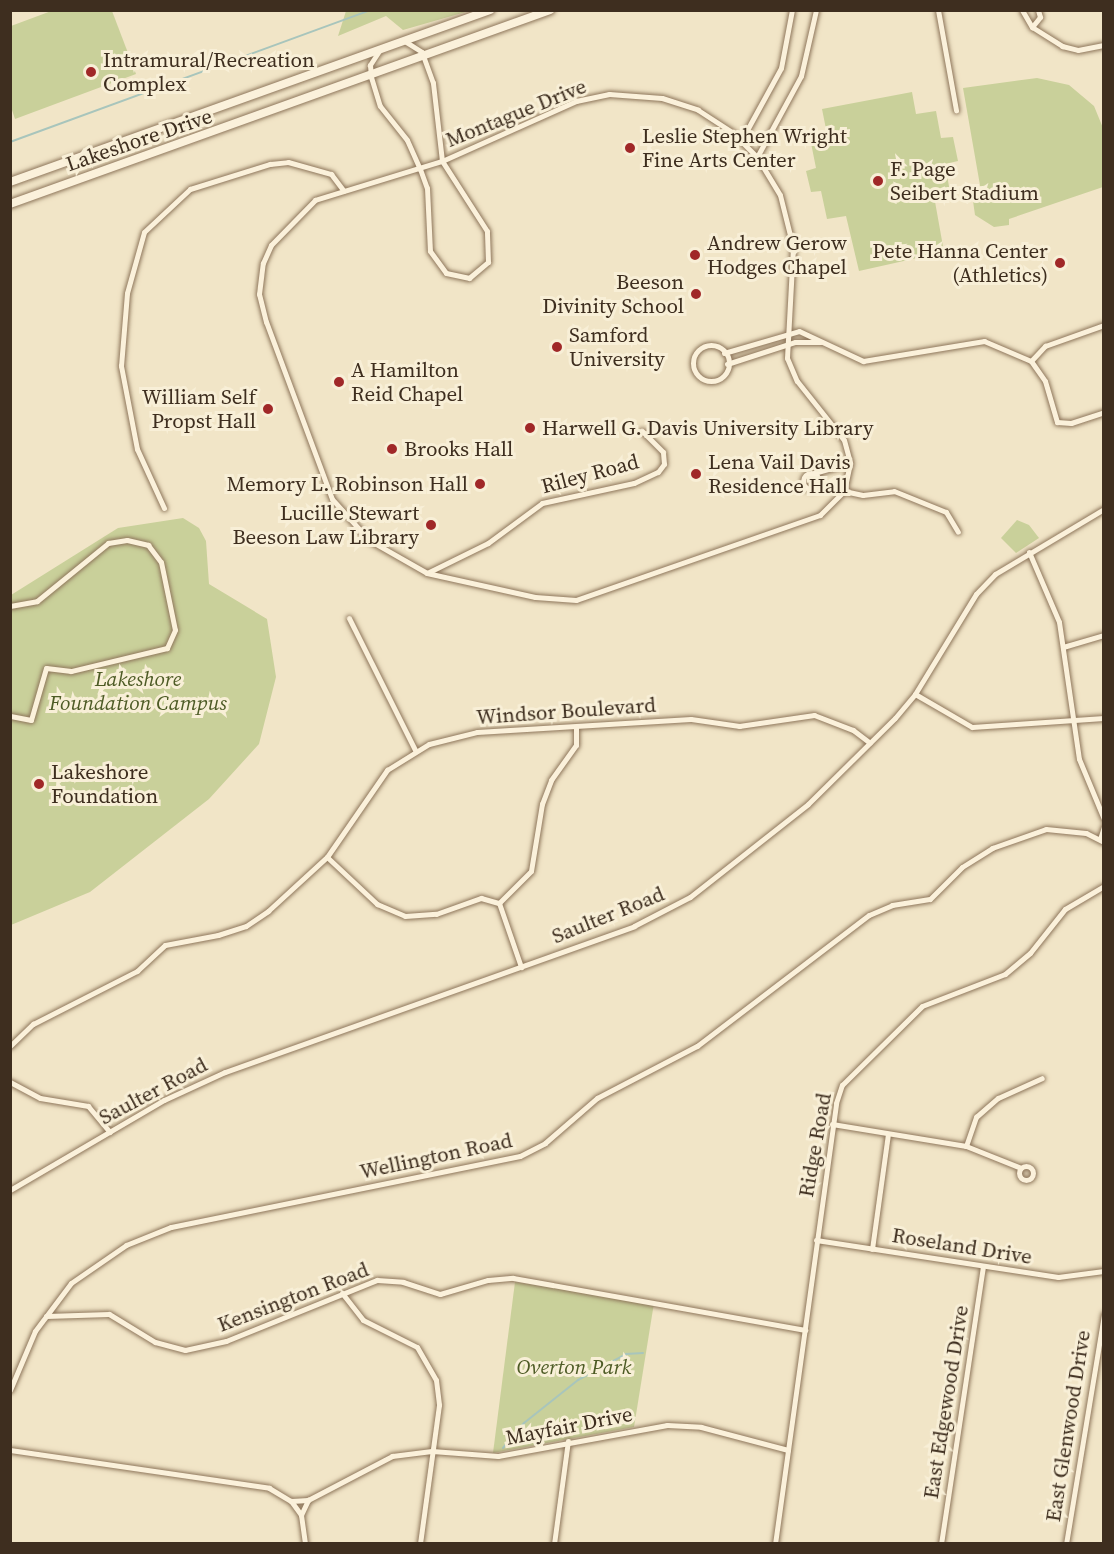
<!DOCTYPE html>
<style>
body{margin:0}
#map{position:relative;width:1114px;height:1554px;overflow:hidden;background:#f1e5c7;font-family:"Source Serif 4",serif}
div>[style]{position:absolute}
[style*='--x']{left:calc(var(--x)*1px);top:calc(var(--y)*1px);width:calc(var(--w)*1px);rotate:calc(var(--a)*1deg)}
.green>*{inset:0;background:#c9d09a}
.stream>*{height:2px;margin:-1px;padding:0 1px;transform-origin:1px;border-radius:1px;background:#a8c5bc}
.roads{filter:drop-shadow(0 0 2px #8e765b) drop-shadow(0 0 2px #8e765b)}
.minor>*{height:5px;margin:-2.5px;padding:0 2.5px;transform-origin:2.5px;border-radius:2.5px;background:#fbf1db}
.minor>.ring{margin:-2.5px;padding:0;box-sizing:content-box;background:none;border:5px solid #fbf1db;border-radius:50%}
.secondary>*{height:8px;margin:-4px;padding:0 4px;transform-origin:4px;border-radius:4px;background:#fbf1db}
.dots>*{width:16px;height:16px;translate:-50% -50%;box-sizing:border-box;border:3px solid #f8efd7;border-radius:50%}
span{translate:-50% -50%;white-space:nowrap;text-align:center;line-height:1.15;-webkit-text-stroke:6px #f8efd7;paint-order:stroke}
.poi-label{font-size:21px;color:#3e2e1f}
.left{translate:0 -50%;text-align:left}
.right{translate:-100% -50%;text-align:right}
.street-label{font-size:21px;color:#3e2e1f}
.park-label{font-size:21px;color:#4d5b25;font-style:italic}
.frame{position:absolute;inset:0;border:12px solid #3e2e1f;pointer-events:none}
</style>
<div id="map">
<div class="green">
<i style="clip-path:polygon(54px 10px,112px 11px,136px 74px,15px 119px,11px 107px,11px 26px)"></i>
<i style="clip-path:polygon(346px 11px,346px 10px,469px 11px,403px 30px,386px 16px,338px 36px)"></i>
<i style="clip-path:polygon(1037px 78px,1069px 85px,1094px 106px,1103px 128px,1103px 187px,1009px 219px,1009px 225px,994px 227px,975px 215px,972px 194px,981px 191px,963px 88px)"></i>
<i style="clip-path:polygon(912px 92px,916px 114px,936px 111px,941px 138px,953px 137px,958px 161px,945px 164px,950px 192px,934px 196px,944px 252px,859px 271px,846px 216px,827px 219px,821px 191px,811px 192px,806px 171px,816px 168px,810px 138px,827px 134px,822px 109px)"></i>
<i style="clip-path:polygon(183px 518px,199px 528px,206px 541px,209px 584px,267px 619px,276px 677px,259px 744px,209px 799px,90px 892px,11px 925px,11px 595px,118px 528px)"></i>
<i style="clip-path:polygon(1017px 520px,1029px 525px,1039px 538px,1016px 553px,1001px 538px)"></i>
<i style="clip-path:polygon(515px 1282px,654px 1303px,634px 1427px,493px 1453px)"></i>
</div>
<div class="stream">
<i style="--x:10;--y:142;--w:383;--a:-20.1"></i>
<i style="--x:503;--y:1448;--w:33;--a:-50"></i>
<i style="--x:524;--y:1423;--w:69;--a:-38.5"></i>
<i style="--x:578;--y:1380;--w:55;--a:-28.4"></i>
<i style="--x:626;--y:1354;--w:17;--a:-3"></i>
</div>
<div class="roads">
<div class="minor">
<i style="--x:938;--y:10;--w:102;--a:79.8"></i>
<i style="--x:1022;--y:10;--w:20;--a:60"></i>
<i style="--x:1032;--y:27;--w:36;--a:32"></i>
<i style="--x:1062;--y:46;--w:16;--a:14"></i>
<i style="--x:1078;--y:50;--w:26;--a:-11"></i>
<i style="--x:1032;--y:27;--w:13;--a:-51"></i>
<i style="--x:1040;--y:17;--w:7;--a:-106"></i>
<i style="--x:379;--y:51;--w:17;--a:123"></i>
<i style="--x:370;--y:65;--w:12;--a:85"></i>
<i style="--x:371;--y:77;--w:30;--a:73"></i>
<i style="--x:380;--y:106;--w:43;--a:51.5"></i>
<i style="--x:407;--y:140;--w:32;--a:66"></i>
<i style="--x:420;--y:169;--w:20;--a:70"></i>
<i style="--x:427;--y:188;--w:63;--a:87.3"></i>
<i style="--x:430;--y:251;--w:27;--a:54"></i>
<i style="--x:446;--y:273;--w:24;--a:12"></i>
<i style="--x:469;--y:278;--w:25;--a:-40"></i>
<i style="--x:488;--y:262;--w:31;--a:-92"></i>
<i style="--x:487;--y:231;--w:83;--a:-122.7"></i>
<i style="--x:442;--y:161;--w:79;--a:-96.6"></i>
<i style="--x:433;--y:83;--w:33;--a:-110"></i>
<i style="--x:422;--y:52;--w:19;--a:-148"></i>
<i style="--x:609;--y:94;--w:53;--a:4.3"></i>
<i style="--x:662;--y:98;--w:38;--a:18"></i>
<i style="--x:698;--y:110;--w:40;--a:32.9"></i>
<i style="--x:732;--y:132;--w:35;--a:45"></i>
<i style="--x:757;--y:157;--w:44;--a:58.8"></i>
<i style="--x:780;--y:195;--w:54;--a:76"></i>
<i style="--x:793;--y:247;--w:111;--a:93.1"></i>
<i style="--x:787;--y:358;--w:25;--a:67"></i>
<i style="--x:797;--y:381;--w:75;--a:51.5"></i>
<i style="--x:844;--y:440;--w:24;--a:75"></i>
<i style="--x:850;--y:463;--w:29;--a:102"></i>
<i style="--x:844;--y:491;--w:34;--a:135"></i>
<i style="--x:820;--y:515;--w:258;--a:160.8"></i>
<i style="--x:576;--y:600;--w:41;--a:-175.8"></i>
<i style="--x:535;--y:597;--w:111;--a:-167.5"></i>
<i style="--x:427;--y:573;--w:67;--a:-150.4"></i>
<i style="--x:369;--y:540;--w:55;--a:-132.1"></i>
<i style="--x:332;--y:499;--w:189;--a:-110.4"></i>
<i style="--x:266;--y:322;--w:29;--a:-104"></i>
<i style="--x:259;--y:294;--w:31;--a:-83"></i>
<i style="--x:263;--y:263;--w:20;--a:-66"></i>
<i style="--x:271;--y:245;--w:63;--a:-45.6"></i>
<i style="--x:315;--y:200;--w:133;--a:-17.1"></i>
<i style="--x:442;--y:161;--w:147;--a:-24.1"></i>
<i style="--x:576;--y:101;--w:34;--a:-12"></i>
<i style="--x:741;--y:141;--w:83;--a:-61.3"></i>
<i style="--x:781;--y:68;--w:59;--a:-79.3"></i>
<i style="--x:757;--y:157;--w:92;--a:-61.5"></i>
<i style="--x:801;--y:76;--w:68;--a:-77.2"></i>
<i class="ring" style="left:693px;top:345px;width:31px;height:31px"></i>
<i style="--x:724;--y:353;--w:78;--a:-16.3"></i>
<i style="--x:799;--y:331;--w:71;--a:25.1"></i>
<i style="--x:863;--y:361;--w:123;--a:-9.4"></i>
<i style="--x:984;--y:341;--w:51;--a:23.1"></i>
<i style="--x:1031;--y:361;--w:24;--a:55"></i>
<i style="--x:1045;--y:381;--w:43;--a:73.7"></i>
<i style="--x:1057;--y:422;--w:14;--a:4"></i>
<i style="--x:1071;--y:423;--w:35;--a:-18"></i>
<i style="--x:1031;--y:361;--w:21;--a:-47"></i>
<i style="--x:1045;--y:346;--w:63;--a:-19.6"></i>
<i style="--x:727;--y:364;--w:71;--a:-17.9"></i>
<i style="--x:795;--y:342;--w:26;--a:0"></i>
<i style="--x:814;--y:473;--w:37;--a:-16"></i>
<i class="ring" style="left:803px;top:473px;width:11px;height:11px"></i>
<i style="--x:844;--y:491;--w:19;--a:12"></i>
<i style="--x:863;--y:495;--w:31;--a:-7"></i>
<i style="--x:894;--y:491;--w:56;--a:22"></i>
<i style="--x:946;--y:512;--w:23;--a:59"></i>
<i style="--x:164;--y:508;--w:65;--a:-114.6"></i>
<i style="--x:137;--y:449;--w:85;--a:-100.9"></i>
<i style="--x:121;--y:366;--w:73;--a:-85.3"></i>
<i style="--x:127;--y:293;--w:63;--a:-74.4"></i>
<i style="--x:144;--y:232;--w:63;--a:-43.1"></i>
<i style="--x:190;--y:189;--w:84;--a:-17.4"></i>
<i style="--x:270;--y:164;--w:18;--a:-6"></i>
<i style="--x:288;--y:162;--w:45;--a:15.6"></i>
<i style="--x:331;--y:174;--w:21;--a:53"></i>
<i style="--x:1029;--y:552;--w:76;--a:66.8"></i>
<i style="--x:1059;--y:622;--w:138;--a:81.7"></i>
<i style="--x:1079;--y:759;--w:65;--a:67.4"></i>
<i style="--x:427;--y:573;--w:68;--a:-26.2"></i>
<i style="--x:488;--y:543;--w:67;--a:-36.5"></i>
<i style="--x:542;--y:503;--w:94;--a:-12.3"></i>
<i style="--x:634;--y:483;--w:26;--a:-25"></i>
<i style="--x:658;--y:472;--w:10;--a:-53"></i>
<i style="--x:664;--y:464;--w:12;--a:-95"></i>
<i style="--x:663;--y:452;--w:30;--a:-135"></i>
<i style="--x:10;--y:606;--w:27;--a:-10"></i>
<i style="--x:37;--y:601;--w:92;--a:-39.2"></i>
<i style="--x:108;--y:543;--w:19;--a:-9"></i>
<i style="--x:127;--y:540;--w:22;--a:13"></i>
<i style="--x:148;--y:545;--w:21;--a:53"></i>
<i style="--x:161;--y:562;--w:69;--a:78.4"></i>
<i style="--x:175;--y:630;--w:20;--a:114"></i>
<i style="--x:167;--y:648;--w:99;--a:166.5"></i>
<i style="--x:71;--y:671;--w:25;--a:-173"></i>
<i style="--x:46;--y:668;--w:54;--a:106.1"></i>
<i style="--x:31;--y:720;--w:21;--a:-169"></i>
<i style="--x:349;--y:618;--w:148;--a:63.4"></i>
<i style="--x:1063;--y:647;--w:43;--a:-16.3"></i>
<i style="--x:915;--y:694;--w:66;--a:30.1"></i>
<i style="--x:972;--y:727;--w:132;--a:-3.9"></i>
<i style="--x:1100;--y:839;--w:13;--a:-72"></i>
<i style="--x:327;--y:857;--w:69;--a:43.2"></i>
<i style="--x:377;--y:904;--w:30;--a:23"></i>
<i style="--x:405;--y:916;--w:31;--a:-4"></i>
<i style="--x:436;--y:914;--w:48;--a:-19.6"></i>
<i style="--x:481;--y:898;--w:19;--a:16"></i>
<i style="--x:499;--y:903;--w:68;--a:71"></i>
<i style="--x:499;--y:903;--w:45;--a:-45"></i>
<i style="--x:531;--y:871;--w:68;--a:-80.7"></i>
<i style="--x:542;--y:804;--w:26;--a:-69"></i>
<i style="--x:551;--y:780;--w:43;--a:-54.5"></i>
<i style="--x:576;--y:745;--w:18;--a:-90"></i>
<i style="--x:10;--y:1046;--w:32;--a:-44"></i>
<i style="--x:33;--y:1024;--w:117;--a:-27"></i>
<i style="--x:137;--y:971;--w:38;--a:-43"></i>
<i style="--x:165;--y:945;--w:54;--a:-10.7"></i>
<i style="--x:218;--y:935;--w:29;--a:-18"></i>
<i style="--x:246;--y:926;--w:27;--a:-34"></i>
<i style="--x:268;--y:911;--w:80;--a:-42.5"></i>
<i style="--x:327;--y:857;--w:106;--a:-55.4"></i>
<i style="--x:387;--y:770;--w:49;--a:-31.8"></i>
<i style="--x:429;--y:744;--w:49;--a:-14"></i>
<i style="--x:477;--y:732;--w:214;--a:-3.5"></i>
<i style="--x:691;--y:719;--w:49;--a:8.3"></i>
<i style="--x:739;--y:726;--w:76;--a:-8.3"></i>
<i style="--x:814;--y:715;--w:42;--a:21"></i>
<i style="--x:853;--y:730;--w:21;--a:37"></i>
<i style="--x:10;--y:1082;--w:34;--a:28"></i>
<i style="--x:40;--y:1098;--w:49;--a:9.5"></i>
<i style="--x:88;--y:1106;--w:34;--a:50"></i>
<i style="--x:832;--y:1124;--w:136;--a:9.3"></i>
<i style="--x:966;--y:1146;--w:59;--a:21.8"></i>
<i style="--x:966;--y:1146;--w:31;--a:-71"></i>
<i style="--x:976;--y:1117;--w:29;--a:-41"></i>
<i style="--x:998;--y:1098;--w:48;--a:-24.4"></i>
<i class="ring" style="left:1019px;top:1166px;width:9px;height:9px"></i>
<i style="--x:10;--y:1190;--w:178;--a:-30.3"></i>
<i style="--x:164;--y:1100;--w:67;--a:-24.7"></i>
<i style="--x:225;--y:1072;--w:434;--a:-19.6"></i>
<i style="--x:634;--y:926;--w:63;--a:-27.4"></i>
<i style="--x:690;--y:897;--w:150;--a:-38.2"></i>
<i style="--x:808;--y:804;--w:122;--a:-44.7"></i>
<i style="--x:895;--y:718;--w:31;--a:-50"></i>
<i style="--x:915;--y:694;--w:117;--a:-58.6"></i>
<i style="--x:976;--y:594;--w:28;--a:-46"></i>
<i style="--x:995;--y:574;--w:127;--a:-30.8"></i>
<i style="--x:816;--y:1240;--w:245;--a:8.7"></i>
<i style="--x:1058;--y:1277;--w:46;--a:-7.4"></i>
<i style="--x:872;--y:1249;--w:116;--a:-82.1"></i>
<i style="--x:342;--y:1293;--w:34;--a:52"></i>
<i style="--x:363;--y:1320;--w:60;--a:26.6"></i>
<i style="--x:417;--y:1347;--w:38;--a:60"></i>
<i style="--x:436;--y:1380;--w:25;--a:83"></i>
<i style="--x:439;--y:1405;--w:140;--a:97.8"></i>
<i style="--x:46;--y:1316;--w:63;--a:-1.8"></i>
<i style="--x:109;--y:1314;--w:54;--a:31.3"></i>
<i style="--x:155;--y:1342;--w:31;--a:15"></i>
<i style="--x:185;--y:1350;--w:42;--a:-12.4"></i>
<i style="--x:226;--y:1341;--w:163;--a:-22"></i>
<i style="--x:377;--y:1280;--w:26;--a:4"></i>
<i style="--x:403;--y:1282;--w:39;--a:18"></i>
<i style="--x:440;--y:1294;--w:50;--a:-16.3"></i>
<i style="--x:488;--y:1280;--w:25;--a:-5"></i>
<i style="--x:513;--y:1278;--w:297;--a:10.1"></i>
<i style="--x:10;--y:1390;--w:64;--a:-67"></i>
<i style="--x:35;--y:1331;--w:60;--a:-53.1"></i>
<i style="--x:71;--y:1283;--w:67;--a:-34.6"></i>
<i style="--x:126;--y:1245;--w:48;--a:-21.8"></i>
<i style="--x:171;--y:1227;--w:356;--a:-11.5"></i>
<i style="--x:520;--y:1156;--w:28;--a:-27"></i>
<i style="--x:545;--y:1143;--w:69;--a:-40.9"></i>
<i style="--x:597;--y:1098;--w:113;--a:-27.5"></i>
<i style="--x:697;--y:1046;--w:216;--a:-37.3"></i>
<i style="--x:869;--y:915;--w:25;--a:-23"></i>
<i style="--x:892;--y:905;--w:38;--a:-9"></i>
<i style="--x:930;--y:899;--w:45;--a:-45"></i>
<i style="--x:962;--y:867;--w:36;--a:-32"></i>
<i style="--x:992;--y:848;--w:57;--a:-19.4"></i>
<i style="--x:1046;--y:829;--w:40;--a:5.7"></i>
<i style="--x:1086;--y:833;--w:20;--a:27"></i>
<i style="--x:10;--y:1450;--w:262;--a:8.3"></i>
<i style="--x:269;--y:1488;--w:26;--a:31"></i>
<i style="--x:291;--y:1501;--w:17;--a:-3"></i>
<i style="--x:308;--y:1500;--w:95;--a:-27.6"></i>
<i style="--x:392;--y:1456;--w:40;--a:-7.1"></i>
<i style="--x:432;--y:1451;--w:66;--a:4.3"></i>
<i style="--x:498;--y:1456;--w:172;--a:-10.4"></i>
<i style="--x:667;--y:1425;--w:34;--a:3"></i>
<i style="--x:701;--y:1427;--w:90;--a:14.8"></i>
<i style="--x:291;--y:1501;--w:17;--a:54"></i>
<i style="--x:301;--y:1515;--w:29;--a:82"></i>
<i style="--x:301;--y:1515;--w:17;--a:-65"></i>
<i style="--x:554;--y:1544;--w:104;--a:-82.3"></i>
<i style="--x:775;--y:1544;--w:445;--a:-82.1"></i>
<i style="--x:836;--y:1103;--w:19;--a:-72"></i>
<i style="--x:842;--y:1085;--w:112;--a:-44.6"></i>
<i style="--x:922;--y:1006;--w:89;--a:-21.1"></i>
<i style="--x:1005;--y:974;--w:33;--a:-40"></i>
<i style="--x:1030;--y:953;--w:56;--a:-51.5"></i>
<i style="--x:1065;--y:909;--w:45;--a:-30.5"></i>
<i style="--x:941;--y:1544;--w:281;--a:-81.4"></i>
<i style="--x:1066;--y:1544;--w:233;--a:-80.6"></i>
</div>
<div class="secondary">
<i style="--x:10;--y:182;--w:510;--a:-19.71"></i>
<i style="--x:10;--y:204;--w:574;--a:-19.76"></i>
</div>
</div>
<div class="dots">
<i style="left:91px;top:72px;background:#a02828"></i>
<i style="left:630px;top:148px;background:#a02828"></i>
<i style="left:878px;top:181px;background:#a02828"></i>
<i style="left:695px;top:255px;background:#a02828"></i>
<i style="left:1060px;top:263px;background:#a02828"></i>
<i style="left:696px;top:294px;background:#a02828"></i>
<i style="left:557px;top:347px;background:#a02828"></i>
<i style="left:339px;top:382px;background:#a02828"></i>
<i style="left:268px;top:409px;background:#a02828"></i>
<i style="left:530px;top:428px;background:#a02828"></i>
<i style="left:392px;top:449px;background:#a02828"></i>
<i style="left:696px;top:474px;background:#a02828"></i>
<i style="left:480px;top:484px;background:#a02828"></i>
<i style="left:431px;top:525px;background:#a02828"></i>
<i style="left:39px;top:784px;background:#a02828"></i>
</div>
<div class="poi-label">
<span class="left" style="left:103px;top:72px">Intramural/Recreation<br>Complex</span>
<span class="left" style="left:642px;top:148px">Leslie Stephen Wright<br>Fine Arts Center</span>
<span class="left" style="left:890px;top:181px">F. Page<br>Seibert Stadium</span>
<span class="left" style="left:707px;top:255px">Andrew Gerow<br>Hodges Chapel</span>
<span class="right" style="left:1048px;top:263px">Pete Hanna Center<br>(Athletics)</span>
<span class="right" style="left:684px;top:294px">Beeson<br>Divinity School</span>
<span class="left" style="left:569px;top:347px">Samford<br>University</span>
<span class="left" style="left:351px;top:382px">A Hamilton<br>Reid Chapel</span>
<span class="right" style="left:256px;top:409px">William Self<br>Propst Hall</span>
<span class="left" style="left:542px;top:428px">Harwell G. Davis University Library</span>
<span class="left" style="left:404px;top:449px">Brooks Hall</span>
<span class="left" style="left:708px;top:474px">Lena Vail Davis<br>Residence Hall</span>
<span class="right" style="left:468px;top:484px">Memory L. Robinson Hall</span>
<span class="right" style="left:419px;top:525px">Lucille Stewart<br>Beeson Law Library</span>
<span class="left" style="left:51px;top:784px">Lakeshore<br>Foundation</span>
</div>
<div class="street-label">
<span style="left:516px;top:113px;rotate:-22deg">Montague Drive</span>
<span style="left:139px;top:140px;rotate:-19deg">Lakeshore Drive</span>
<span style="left:590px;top:474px;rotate:-15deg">Riley Road</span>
<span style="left:566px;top:711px;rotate:-4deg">Windsor Boulevard</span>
<span style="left:608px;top:915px;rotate:-22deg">Saulter Road</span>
<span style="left:153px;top:1091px;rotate:-28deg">Saulter Road</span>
<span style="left:815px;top:1145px;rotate:-80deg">Ridge Road</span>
<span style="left:436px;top:1156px;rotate:-12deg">Wellington Road</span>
<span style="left:962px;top:1246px;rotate:9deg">Roseland Drive</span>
<span style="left:293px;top:1297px;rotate:-21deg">Kensington Road</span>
<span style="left:946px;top:1402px;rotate:-81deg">East Edgewood Drive</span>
<span style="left:569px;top:1426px;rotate:-11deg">Mayfair Drive</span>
<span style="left:1068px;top:1426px;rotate:-81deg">East Glenwood Drive</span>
</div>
<div class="park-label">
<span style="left:138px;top:691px">Lakeshore<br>Foundation Campus</span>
<span style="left:574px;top:1367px">Overton Park</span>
</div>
<div class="frame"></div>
</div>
